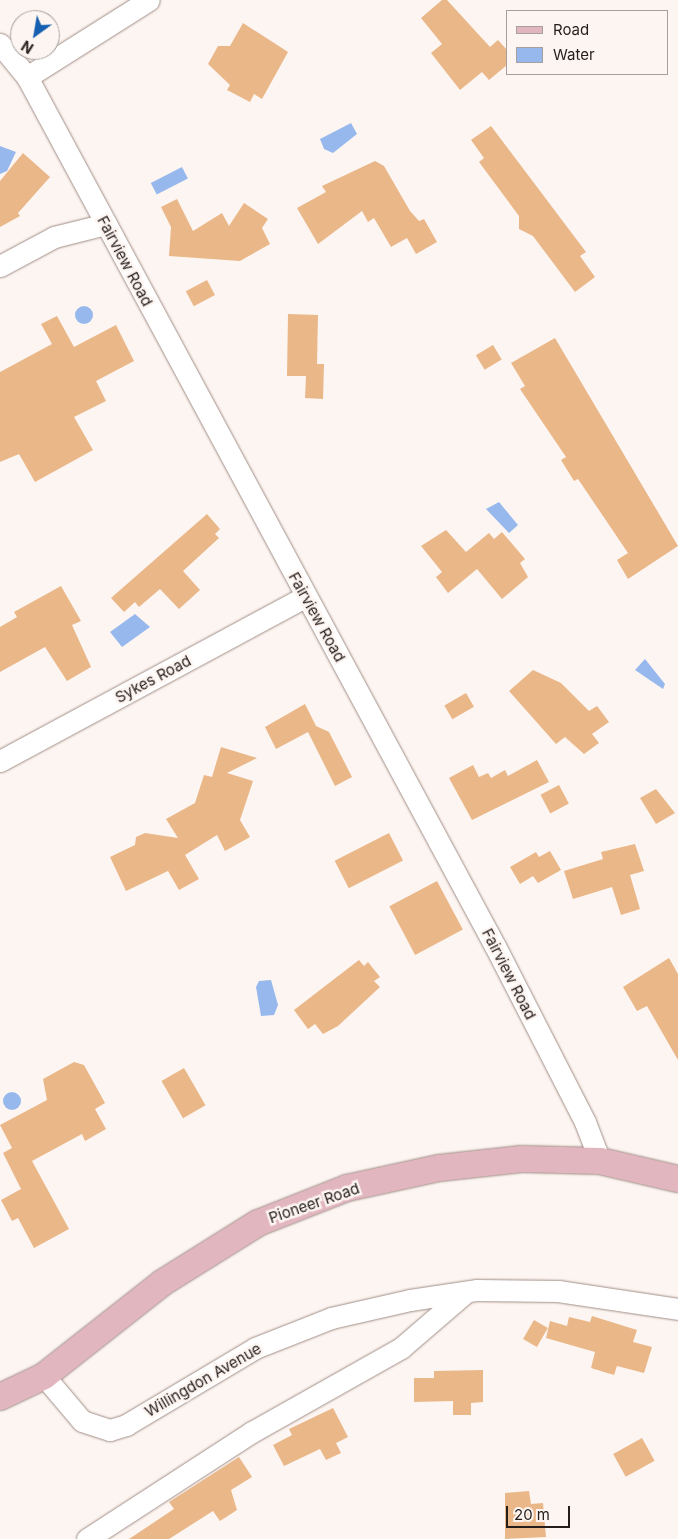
<!DOCTYPE html>
<style>
body{margin:0}
#map{position:relative;width:678px;height:1539px;overflow:hidden;background:#fdf5f1;font-family:Inter,sans-serif}
div>[style]{position:absolute}
[style*='--x']{left:calc(var(--x)*1px);top:calc(var(--y)*1px);width:calc(var(--w)*1px);rotate:calc(var(--a)*1deg)}
.water>*{inset:0;background:#97b8ed;transform-origin:0 0}
.round{border-radius:50%}
.building>*{inset:0;background:#eab789;transform-origin:0 0}
.roads{filter:drop-shadow(0 0 1px #a18e87) drop-shadow(0 0 1px #a18e87)}
.minor>*{height:21px;margin:-10.5px;padding:0 10.5px;transform-origin:10.5px;border-radius:10.5px;background:#fff}
.major>*{height:26px;margin:-13px;padding:0 13px;transform-origin:13px;border-radius:13px;background:#e2b6be}
span{translate:-50% -50%;white-space:nowrap;text-align:center;line-height:1.15;-webkit-text-stroke:5px #fdf5f1;paint-order:stroke}
.street-label{font-size:15px;color:#241d1a}
.legend{position:absolute;left:506px;top:10px;width:162px;height:65px;box-sizing:border-box;background:#fdf5f1;border:1px solid #a69f9b;margin:0;padding:6px 9px;list-style:none;font-size:15px;color:#241d1a}
.legend li{display:flex;align-items:center;gap:10px;height:25px}
.legend b{width:25px;border:1px solid #a69f9b}
.north{position:absolute;left:10px;top:10px;width:50px;height:50px;box-sizing:border-box;background:#fdf5f1;border:1px solid #a69f9b;border-radius:50%;rotate:212deg;font-size:14px;font-weight:700;line-height:20px;text-align:center;color:#241d1a}
.north::after{content:'';display:block;margin:auto;width:18px;height:22px;background:#1560b0;clip-path:polygon(50% 0,100% 100%,50% 72%,0 100%)}
.scale{position:absolute;left:506px;top:1506px;width:64px;height:22px;box-sizing:border-box;border:2px solid #241d1a;border-top:0;padding-left:6px;font-size:15px;line-height:18px;white-space:nowrap;color:#241d1a;-webkit-text-stroke:4px #fdf5f1;paint-order:stroke}
</style>
<div id="map">
<div class="water">
<i style="clip-path:polygon(351px 123px,357px 134px,333px 153px,324px 149px,320px 139px)"></i>
<i style="clip-path:polygon(0 146px,16px 152px,7px 171px,0 174px)"></i>
<i style="left:182px;top:167px;width:13px;height:35px;rotate:63deg"></i>
<i class="round" style="left:75px;top:306px;width:18px;height:18px"></i>
<i style="clip-path:polygon(499px 502px,518px 525px,509px 533px,486px 509px)"></i>
<i style="clip-path:polygon(135px 614px,150px 627px,122px 647px,110px 632px)"></i>
<i style="clip-path:polygon(645px 659px,665px 684px,663px 689px,635px 670px)"></i>
<i style="clip-path:polygon(271px 980px,278px 1005px,274px 1015px,261px 1016px,256px 987px,259px 981px)"></i>
<i class="round" style="left:3px;top:1092px;width:18px;height:18px"></i>
</div>
<div class="building">
<i style="clip-path:polygon(442px 0,447px 0,490px 47px,498px 40px,507px 50px,507px 65px,489px 80px,482px 72px,460px 90px,431px 53px,442px 44px,421px 18px)"></i>
<i style="clip-path:polygon(243px 23px,288px 52px,262px 99px,254px 94px,250px 102px,227px 90px,230px 85px,208px 64px,218px 46px,230px 46px)"></i>
<i style="clip-path:polygon(491px 126px,586px 252px,580px 256px,595px 277px,575px 292px,533px 236px,519px 229px,519px 216px,479px 162px,484px 158px,471px 140px)"></i>
<i style="clip-path:polygon(23px 153px,50px 177px,18px 213px,20px 216px,0 227px,0 181px)"></i>
<i style="clip-path:polygon(375px 161px,384px 166px,410px 211px,419px 221px,424px 219px,437px 242px,416px 254px,407px 238px,391px 247px,374px 218px,368px 222px,362px 211px,318px 244px,297px 208px,326px 192px,322px 186px)"></i>
<i style="clip-path:polygon(177px 199px,193px 231px,222px 213px,229px 226px,244px 203px,268px 219px,262px 228px,270px 244px,240px 261px,169px 256px,171px 227px,161px 207px)"></i>
<i style="left:207px;top:280px;width:17px;height:24px;rotate:62deg"></i>
<i style="clip-path:polygon(288px 314px,318px 315px,317px 364px,324px 364px,323px 399px,305px 398px,306px 376px,287px 376px)"></i>
<i style="clip-path:polygon(57px 316px,74px 347px,116px 325px,134px 361px,96px 381px,106px 401px,74px 417px,93px 450px,35px 482px,19px 454px,0 462px,0 372px,52px 344px,41px 324px)"></i>
<i style="clip-path:polygon(555px 338px,678px 546px,628px 579px,617px 560px,628px 553px,578px 479px,574px 481px,561px 460px,566px 457px,520px 389px,525px 386px,511px 363px)"></i>
<i style="left:493px;top:345px;width:17px;height:20px;rotate:59deg"></i>
<i style="clip-path:polygon(207px 514px,220px 529px,215px 534px,219px 538px,183px 571px,200px 590px,179px 609px,160px 589px,139px 607px,135px 602px,124px 612px,111px 598px)"></i>
<i style="clip-path:polygon(446px 530px,466px 552px,489px 533px,494px 539px,502px 532px,525px 559px,520px 563px,528px 577px,502px 599px,477px 569px,448px 593px,436px 577px,442px 572px,421px 546px)"></i>
<i style="clip-path:polygon(61px 586px,81px 621px,72px 625px,91px 667px,67px 681px,45px 647px,0 672px,0 627px,17px 617px,14px 612px)"></i>
<i style="clip-path:polygon(533px 670px,561px 683px,589px 711px,597px 706px,609px 722px,592px 734px,599px 743px,584px 754px,565px 737px,556px 744px,509px 691px)"></i>
<i style="left:466px;top:693px;width:16px;height:25px;rotate:60deg"></i>
<i style="clip-path:polygon(305px 704px,316px 726px,329px 732px,352px 777px,335px 786px,308px 732px,276px 749px,265px 727px)"></i>
<i style="clip-path:polygon(221px 747px,257px 758px,227px 773px,253px 781px,240px 820px,250px 837px,225px 851px,217px 835px,185px 855px,199px 879px,179px 890px,168px 871px,126px 891px,110px 857px,135px 845px,136px 837px,145px 833px,178px 838px,166px 819px,195px 803px,204px 775px,212px 777px)"></i>
<i style="clip-path:polygon(537px 760px,549px 782px,472px 820px,449px 778px,473px 765px,479px 777px,488px 773px,491px 778px,505px 770px,508px 776px)"></i>
<i style="left:559px;top:785px;width:21px;height:21px;rotate:62deg"></i>
<i style="clip-path:polygon(656px 789px,675px 813px,656px 824px,640px 798px)"></i>
<i style="left:389px;top:833px;width:31px;height:61px;rotate:63deg"></i>
<i style="clip-path:polygon(635px 844px,644px 871px,630px 875px,640px 909px,621px 915px,612px 887px,573px 899px,564px 871px,603px 859px,601px 852px)"></i>
<i style="clip-path:polygon(550px 851px,561px 870px,538px 883px,533px 876px,520px 884px,510px 867px,536px 852px,539px 857px)"></i>
<i style="left:437px;top:881px;width:55px;height:54px;rotate:62deg"></i>
<i style="clip-path:polygon(669px 958px,678px 974px,678px 1060px,647px 1006px,637px 1011px,623px 987px)"></i>
<i style="clip-path:polygon(359px 960px,364px 966px,368px 962px,380px 977px,374px 981px,380px 987px,338px 1026px,323px 1034px,315px 1024px,308px 1029px,294px 1010px)"></i>
<i style="clip-path:polygon(74px 1062px,84px 1065px,105px 1103px,95px 1109px,106px 1129px,85px 1141px,82px 1134px,32px 1161px,69px 1229px,34px 1248px,18px 1218px,12px 1221px,1px 1200px,21px 1189px,3px 1153px,12px 1148px,0 1125px,47px 1100px,43px 1079px)"></i>
<i style="left:184px;top:1068px;width:43px;height:26px;rotate:60deg"></i>
<i style="clip-path:polygon(592px 1316px,637px 1330px,633px 1342px,652px 1347px,644px 1373px,617px 1366px,614px 1375px,591px 1368px,595px 1352px,546px 1338px,550px 1321px,567px 1326px,569px 1317px,590px 1322px)"></i>
<i style="left:534px;top:1320px;width:16px;height:22px;rotate:30deg"></i>
<i style="clip-path:polygon(483px 1370px,483px 1402px,471px 1403px,471px 1415px,453px 1415px,453px 1401px,414px 1402px,414px 1378px,434px 1378px,434px 1371px)"></i>
<i style="clip-path:polygon(333px 1408px,348px 1437px,336px 1443px,341px 1453px,326px 1460px,320px 1449px,284px 1466px,273px 1445px,292px 1435px,289px 1429px)"></i>
<i style="left:642px;top:1438px;width:26px;height:33px;rotate:61deg"></i>
<i style="clip-path:polygon(239px 1457px,252px 1477px,231px 1490px,237px 1510px,220px 1521px,213px 1511px,169px 1539px,129px 1539px,174px 1509px,169px 1502px)"></i>
<i style="clip-path:polygon(529px 1491px,531px 1504px,543px 1503px,546px 1537px,505px 1539px,505px 1493px)"></i>
</div>
<div class="roads">
<div class="minor">
<i style="--x:0;--y:44;--w:43;--a:50.7"></i>
<i style="--x:27;--y:77;--w:144;--a:-32.3"></i>
<i style="--x:27;--y:77;--w:987;--a:61.7"></i>
<i style="--x:495;--y:946;--w:198;--a:62.9"></i>
<i style="--x:585;--y:1122;--w:42;--a:69"></i>
<i style="--x:0;--y:266;--w:61;--a:-28.2"></i>
<i style="--x:54;--y:237;--w:54;--a:-14"></i>
<i style="--x:0;--y:761;--w:346;--a:-28.3"></i>
<i style="--x:44;--y:1376;--w:59;--a:49.8"></i>
<i style="--x:82;--y:1421;--w:29;--a:18"></i>
<i style="--x:110;--y:1430;--w:17;--a:-17"></i>
<i style="--x:126;--y:1425;--w:150;--a:-30.8"></i>
<i style="--x:255;--y:1348;--w:82;--a:-21.5"></i>
<i style="--x:331;--y:1318;--w:81;--a:-12.8"></i>
<i style="--x:410;--y:1300;--w:68;--a:-8.5"></i>
<i style="--x:477;--y:1290;--w:81;--a:0.7"></i>
<i style="--x:558;--y:1291;--w:121;--a:8.5"></i>
<i style="--x:87;--y:1539;--w:197;--a:-33"></i>
<i style="--x:252;--y:1432;--w:171;--a:-29.4"></i>
<i style="--x:401;--y:1348;--w:86;--a:-40.7"></i>
</div>
<div class="major">
<i style="--x:0;--y:1397;--w:49;--a:-25.5"></i>
<i style="--x:44;--y:1376;--w:150;--a:-38.2"></i>
<i style="--x:162;--y:1283;--w:113;--a:-32"></i>
<i style="--x:258;--y:1223;--w:96;--a:-21.5"></i>
<i style="--x:347;--y:1188;--w:94;--a:-12.3"></i>
<i style="--x:439;--y:1168;--w:83;--a:-6.2"></i>
<i style="--x:522;--y:1159;--w:78;--a:1.5"></i>
<i style="--x:600;--y:1161;--w:80;--a:13"></i>
</div>
</div>
<div class="street-label">
<span style="left:125px;top:261px;rotate:62deg">Fairview Road</span>
<span style="left:317px;top:617px;rotate:61deg">Fairview Road</span>
<span style="left:153px;top:679px;rotate:-28deg">Sykes Road</span>
<span style="left:509px;top:974px;rotate:63deg">Fairview Road</span>
<span style="left:314px;top:1203px;rotate:-19deg">Pioneer Road</span>
<span style="left:203px;top:1380px;rotate:-30deg">Willingdon Avenue</span>
</div>
<ul class="legend">
<li><b style="height:6px;background:#e2b6be"></b>Road</li>
<li><b style="height:14px;background:#97b8ed"></b>Water</li>
</ul>
<div class="north">N</div>
<div class="scale">20 m</div>
</div>
